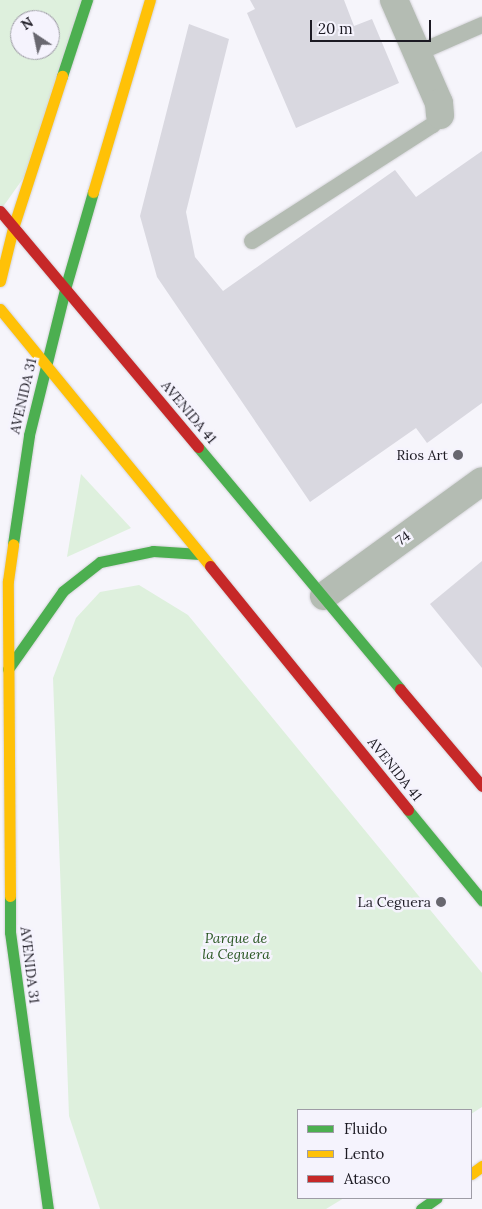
<!DOCTYPE html>
<style>
body{margin:0}
#map{position:relative;width:482px;height:1209px;overflow:hidden;background:#f6f5fb;font-family:Lora,serif}
div>[style]{position:absolute}
[style*='--x']{left:calc(var(--x)*1px);top:calc(var(--y)*1px);width:calc(var(--w)*1px);rotate:calc(var(--a)*1deg)}
.green>*{inset:0;background:#def0dd}
.building>*{inset:0;background:#d9d8e0}
.roads{filter:drop-shadow(0 0 1px #d4d3d8) drop-shadow(0 0 1px #d4d3d8)}
.lane>*{height:16px;margin:-8px;padding:0 8px;transform-origin:8px;border-radius:8px;background:#b4bcb3}
.street>*{height:28px;margin:-14px;padding:0 14px;transform-origin:14px;border-radius:14px;background:#b4bcb3}
.fast>*{height:11px;margin:-5.5px;padding:0 5.5px;transform-origin:5.5px;border-radius:5.5px;background:#4caf50}
.slow>*{height:11px;margin:-5.5px;padding:0 5.5px;transform-origin:5.5px;border-radius:5.5px;background:#ffc107}
.jam>*{height:11px;margin:-5.5px;padding:0 5.5px;transform-origin:5.5px;border-radius:5.5px;background:#c62828}
.dots>*{width:14px;height:14px;translate:-50% -50%;box-sizing:border-box;border:2px solid #f5f3fd;border-radius:50%}
span{translate:-50% -50%;white-space:nowrap;text-align:center;line-height:1.15;-webkit-text-stroke:5px #f5f3fd;paint-order:stroke}
.street-label{font-size:14px;color:#1c1a23}
.poi-label{font-size:14px;color:#1c1a23}
.right{translate:-100% -50%;text-align:right}
.park-label{font-size:14px;color:#295622;font-style:italic}
.legend{position:absolute;left:297px;top:1109px;width:175px;height:90px;box-sizing:border-box;background:#f5f3fd;border:1px solid #9e9ca6;margin:0;padding:6px 9px;list-style:none;font-size:15px;color:#1c1a23}
.legend li{display:flex;align-items:center;gap:10px;height:25px}
.legend b{width:25px;border:1px solid #9e9ca6}
.north{position:absolute;left:10px;top:10px;width:50px;height:50px;box-sizing:border-box;background:#f5f3fd;border:1px solid #9e9ca6;border-radius:50%;rotate:326deg;font-size:14px;font-weight:700;line-height:20px;text-align:center;color:#1c1a23}
.north::after{content:'';display:block;margin:auto;width:18px;height:22px;background:#68676f;clip-path:polygon(50% 0,100% 100%,50% 72%,0 100%)}
.scale{position:absolute;left:310px;top:20px;width:121px;height:22px;box-sizing:border-box;border:2px solid #1c1a23;border-top:0;padding-left:6px;font-size:15px;line-height:18px;white-space:nowrap;color:#1c1a23;-webkit-text-stroke:4px #f5f3fd;paint-order:stroke}
</style>
<div id="map">
<div class="green">
<i style="clip-path:polygon(evenodd,0 0,87px 0,34px 163px,0 211px,0 0,20px 20px,50px 20px,50px 50px,20px 50px,20px 20px)"></i>
<i style="clip-path:polygon(81px 474px,131px 528px,67px 557px)"></i>
<i style="clip-path:polygon(139px 585px,188px 615px,482px 973px,482px 1107px,471px 1114px,471px 1110px,298px 1110px,298px 1198px,344px 1198px,326px 1209px,100px 1209px,69px 1116px,53px 678px,76px 618px,100px 592px)"></i>
</div>
<div class="building">
<i style="clip-path:polygon(250px 0,344px 0,354px 26px,372px 19px,399px 83px,296px 128px,247px 13px,255px 9px)"></i>
<i style="clip-path:polygon(189px 24px,229px 39px,186px 212px,195px 257px,223px 291px,395px 170px,416px 197px,482px 151px,482px 403px,427px 443px,416px 428px,310px 502px,157px 277px,140px 216px)"></i>
<i style="clip-path:polygon(482px 561px,482px 668px,430px 604px)"></i>
</div>
<div class="roads">
<div class="lane">
<i style="--x:418;--y:53;--w:70;--a:-23.6"></i>
<i style="--x:252;--y:241;--w:215;--a:-32.7"></i>
<i style="--x:433;--y:125;--w:12;--a:-55"></i>
</div>
<div class="street">
<i style="--x:394;--y:0;--w:112;--a:66.4"></i>
<i style="--x:439;--y:103;--w:12;--a:85"></i>
<i style="--x:324;--y:596;--w:195;--a:-36"></i>
</div>
<div class="fast">
<i style="--x:62;--y:76;--w:80;--a:-71.8"></i>
<i style="--x:198;--y:447;--w:315;--a:50.1"></i>
<i style="--x:13;--y:544;--w:110;--a:-81.6"></i>
<i style="--x:29;--y:435;--w:150;--a:-76.1"></i>
<i style="--x:65;--y:289;--w:101;--a:-73.9"></i>
<i style="--x:8;--y:669;--w:95;--a:-54.8"></i>
<i style="--x:63;--y:591;--w:47;--a:-38.1"></i>
<i style="--x:100;--y:562;--w:54;--a:-11.7"></i>
<i style="--x:153;--y:551;--w:47;--a:3.7"></i>
<i style="--x:408;--y:810;--w:117;--a:50.6"></i>
<i style="--x:10;--y:896;--w:36;--a:90"></i>
<i style="--x:10;--y:932;--w:280;--a:82.2"></i>
<i style="--x:421;--y:1209;--w:19;--a:-35"></i>
</div>
<div class="slow">
<i style="--x:93;--y:192;--w:200;--a:-73.5"></i>
<i style="--x:0;--y:281;--w:55;--a:-76.2"></i>
<i style="--x:13;--y:228;--w:160;--a:-72.1"></i>
<i style="--x:0;--y:309;--w:332;--a:50.7"></i>
<i style="--x:10;--y:896;--w:315;--a:-90.4"></i>
<i style="--x:8;--y:581;--w:37;--a:-82"></i>
<i style="--x:471;--y:1174;--w:14;--a:-36"></i>
</div>
<div class="jam">
<i style="--x:0;--y:211;--w:308;--a:50"></i>
<i style="--x:210;--y:566;--w:314;--a:50.9"></i>
<i style="--x:400;--y:689;--w:127;--a:49.8"></i>
</div>
</div>
<div class="dots">
<i style="left:458px;top:455px;background:#68676f"></i>
<i style="left:441px;top:902px;background:#68676f"></i>
</div>
<div class="street-label">
<span style="left:23px;top:396px;rotate:-77deg">AVENIDA 31</span>
<span style="left:189px;top:412px;rotate:50deg">AVENIDA 41</span>
<span style="left:403px;top:538px;rotate:-36deg">74</span>
<span style="left:395px;top:769px;rotate:51deg">AVENIDA 41</span>
<span style="left:30px;top:965px;rotate:83deg">AVENIDA 31</span>
</div>
<div class="poi-label">
<span class="right" style="left:448px;top:455px">Rios Art</span>
<span class="right" style="left:431px;top:902px">La Ceguera</span>
</div>
<div class="park-label">
<span style="left:236px;top:946px">Parque de<br>la Ceguera</span>
</div>
<ul class="legend">
<li><b style="height:6px;background:#4caf50"></b>Fluido</li>
<li><b style="height:6px;background:#ffc107"></b>Lento</li>
<li><b style="height:6px;background:#c62828"></b>Atasco</li>
</ul>
<div class="north">N</div>
<div class="scale">20 m</div>
</div>
